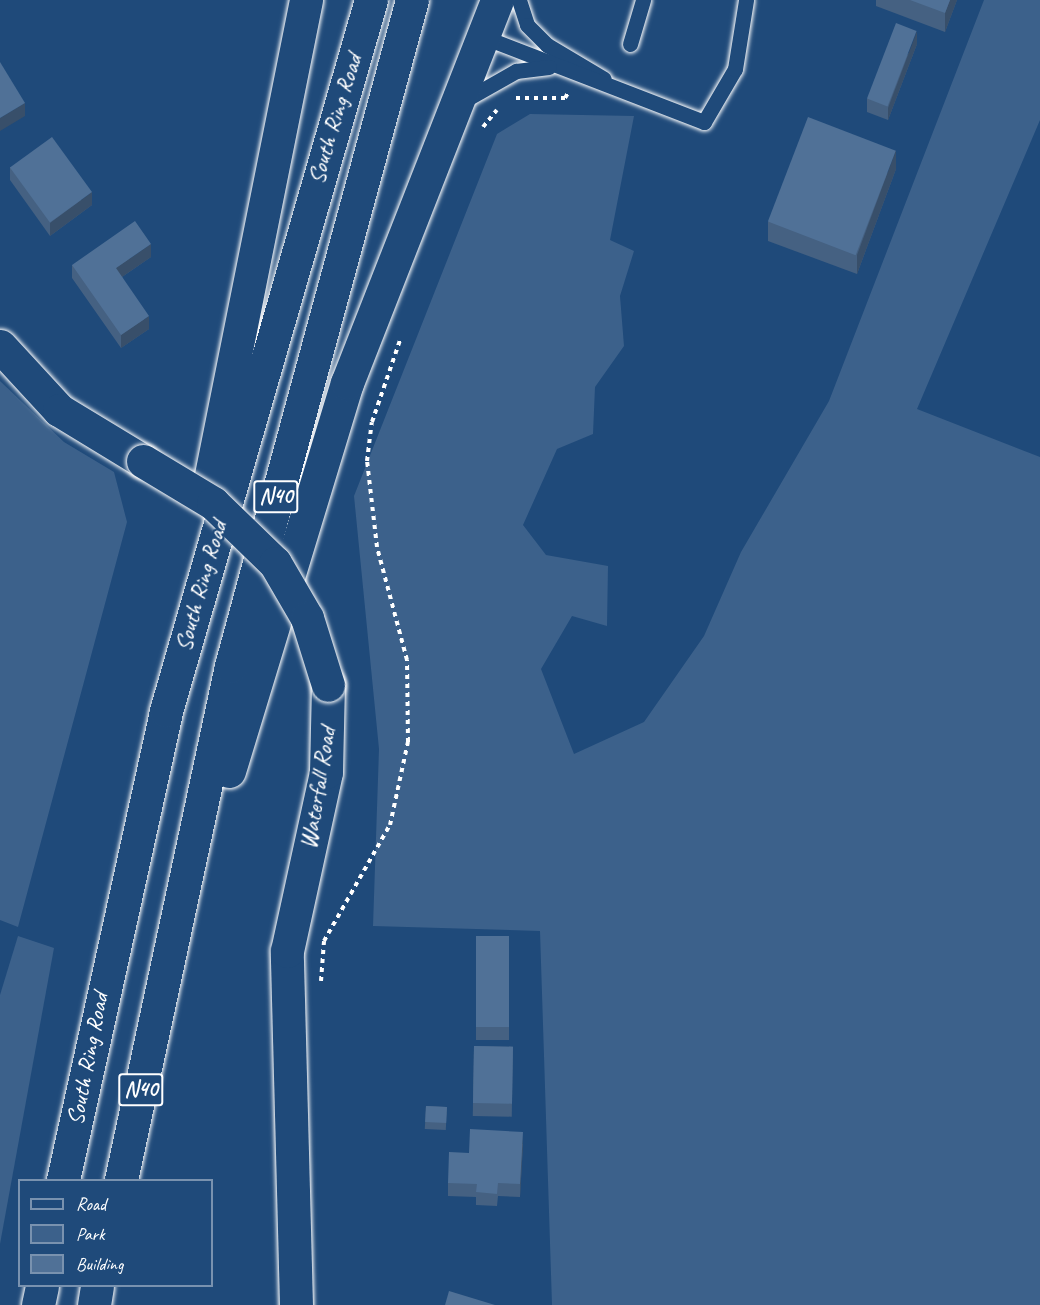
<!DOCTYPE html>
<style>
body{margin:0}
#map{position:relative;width:1040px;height:1305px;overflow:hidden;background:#1f4a7a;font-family:Caveat,sans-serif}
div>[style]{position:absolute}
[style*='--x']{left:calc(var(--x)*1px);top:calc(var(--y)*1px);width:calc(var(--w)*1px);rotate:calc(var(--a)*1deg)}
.green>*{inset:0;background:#3c618b}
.path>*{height:4px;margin-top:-2px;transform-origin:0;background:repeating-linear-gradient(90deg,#fff 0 4.5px,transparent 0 9px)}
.roads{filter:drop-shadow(0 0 2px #fff) drop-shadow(0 0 2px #fff)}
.service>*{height:15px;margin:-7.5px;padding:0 7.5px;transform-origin:7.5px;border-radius:7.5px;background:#1f4a7a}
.tertiary>*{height:33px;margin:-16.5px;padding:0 16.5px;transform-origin:16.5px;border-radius:16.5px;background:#1f4a7a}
.trunk>*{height:33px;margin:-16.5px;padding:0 16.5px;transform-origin:16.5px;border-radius:16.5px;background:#1f4a7a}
.bridges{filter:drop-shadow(0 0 2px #fff) drop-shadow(0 0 2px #fff)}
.tertiary-bridge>*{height:33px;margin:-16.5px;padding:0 16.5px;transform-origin:16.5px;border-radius:16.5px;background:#1f4a7a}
.wall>*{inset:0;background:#456182;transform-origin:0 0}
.shaded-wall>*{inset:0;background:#384f6a}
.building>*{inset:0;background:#507197;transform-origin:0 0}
span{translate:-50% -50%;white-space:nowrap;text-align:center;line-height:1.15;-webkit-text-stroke:4.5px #1f4a7a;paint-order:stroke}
.shield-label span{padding:2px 4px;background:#1f4a7a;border:2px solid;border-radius:4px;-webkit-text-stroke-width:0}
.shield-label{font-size:22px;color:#fff;font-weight:700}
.street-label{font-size:24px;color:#fff}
.legend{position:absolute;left:18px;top:1179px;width:195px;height:108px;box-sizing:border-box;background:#1f4a7a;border:2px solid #7992af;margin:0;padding:8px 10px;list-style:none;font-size:18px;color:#fff}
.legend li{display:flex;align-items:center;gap:12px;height:30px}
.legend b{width:30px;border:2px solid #7992af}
</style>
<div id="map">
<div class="green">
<i style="clip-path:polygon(984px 0,1040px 0,1040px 120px,917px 409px,1040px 457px,1040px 1305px,552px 1305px,540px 931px,373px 926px,379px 749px,354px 496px,497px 134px,530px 114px,634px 116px,610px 240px,634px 251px,620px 296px,624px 346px,595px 387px,593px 434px,557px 449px,523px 525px,546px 555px,608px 566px,607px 626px,572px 616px,541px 669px,574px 754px,644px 722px,704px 636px,741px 552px,829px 401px)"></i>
<i style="clip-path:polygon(0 381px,64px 442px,114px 472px,127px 522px,18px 927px,0 920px)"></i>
<i style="clip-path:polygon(18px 936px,54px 948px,0 1244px,0 995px)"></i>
</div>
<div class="path">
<i style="--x:516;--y:98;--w:49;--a:0"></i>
<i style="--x:565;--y:98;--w:6;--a:-59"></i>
<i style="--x:483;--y:127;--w:22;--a:-51"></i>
<i style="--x:321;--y:981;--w:40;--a:-85.7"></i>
<i style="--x:324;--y:941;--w:133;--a:-60.4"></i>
<i style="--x:390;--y:825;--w:85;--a:-77.8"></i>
<i style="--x:408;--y:742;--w:82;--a:-90.7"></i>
<i style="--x:407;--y:660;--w:117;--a:-104.9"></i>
<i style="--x:377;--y:547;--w:87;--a:-96.6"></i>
<i style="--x:367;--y:461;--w:39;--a:-83"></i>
<i style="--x:372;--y:422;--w:87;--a:-71.1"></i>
</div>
<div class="roads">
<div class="service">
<i style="--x:519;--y:0;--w:26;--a:72"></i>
<i style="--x:527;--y:25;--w:28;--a:45"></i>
<i style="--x:547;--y:45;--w:66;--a:30.8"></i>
<i style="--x:481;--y:36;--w:239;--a:21.1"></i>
<i style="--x:704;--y:122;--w:61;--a:-59.7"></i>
<i style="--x:735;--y:69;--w:70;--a:-80.9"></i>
<i style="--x:630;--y:44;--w:46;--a:-73.5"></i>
<i style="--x:465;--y:100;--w:59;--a:-29.6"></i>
<i style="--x:516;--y:71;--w:33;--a:-7"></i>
</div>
<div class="tertiary">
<i style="--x:0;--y:346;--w:87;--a:47.3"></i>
<i style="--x:59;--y:410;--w:98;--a:31.3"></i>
<i style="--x:296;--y:1305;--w:354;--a:-91.5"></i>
<i style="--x:287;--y:951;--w:183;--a:-77.7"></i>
<i style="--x:326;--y:772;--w:87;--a:-88.7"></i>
</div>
<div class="trunk">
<i style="--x:207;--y:495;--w:505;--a:-78.69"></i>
<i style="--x:229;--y:771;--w:406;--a:-73.1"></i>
<i style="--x:347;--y:383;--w:411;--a:-68.6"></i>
<i style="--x:63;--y:1180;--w:480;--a:-77.6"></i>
<i style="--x:166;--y:711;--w:740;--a:-73.92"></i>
<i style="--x:121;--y:1180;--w:526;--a:-77.92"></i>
<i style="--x:231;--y:666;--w:690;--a:-74.8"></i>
<i style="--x:38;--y:1305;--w:19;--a:-78"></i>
<i style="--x:94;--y:1305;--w:19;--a:-81"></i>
</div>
</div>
<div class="bridges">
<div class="tertiary-bridge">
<i style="--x:143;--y:461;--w:82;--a:31"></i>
<i style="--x:213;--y:503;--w:86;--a:44.1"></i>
<i style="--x:275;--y:563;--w:64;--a:59.8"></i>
<i style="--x:307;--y:618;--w:70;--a:72.6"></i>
</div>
</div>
<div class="wall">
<i style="clip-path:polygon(876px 0,957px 0,945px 32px,876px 6px)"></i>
<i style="clip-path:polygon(917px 44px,888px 120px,867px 112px,867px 99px)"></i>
<i style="clip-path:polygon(10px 167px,92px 205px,50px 236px,10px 180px)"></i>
<i style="clip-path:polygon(896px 169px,857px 274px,768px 241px,768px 222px)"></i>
<i style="clip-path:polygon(151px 257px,122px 277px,149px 329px,121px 348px,72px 278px,72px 265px)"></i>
<i style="left:476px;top:936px;width:33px;height:104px"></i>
<i style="left:474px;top:1046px;width:39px;height:70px;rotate:1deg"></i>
<i style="left:426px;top:1106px;width:21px;height:23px;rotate:3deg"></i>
<i style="clip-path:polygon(523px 1144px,520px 1197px,498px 1196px,497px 1206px,476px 1205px,476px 1197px,448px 1196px,448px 1183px,469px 1153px)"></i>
</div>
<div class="shaded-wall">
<i style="clip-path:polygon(950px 0,957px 0,945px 32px,945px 13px)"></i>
<i style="clip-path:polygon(917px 31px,917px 44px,888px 120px,888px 108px)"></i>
<i style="clip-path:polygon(25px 103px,25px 116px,0 131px,0 118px)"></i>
<i style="clip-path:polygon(896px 150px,896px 169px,857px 274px,857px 255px)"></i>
<i style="clip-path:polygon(92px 192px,92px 205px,50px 236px,50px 223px)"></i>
<i style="clip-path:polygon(151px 244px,151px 257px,116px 281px,116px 268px)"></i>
<i style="clip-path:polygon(149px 316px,149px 329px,121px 348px,121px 335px)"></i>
<i style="clip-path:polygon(523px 1132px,523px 1144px,520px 1197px,520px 1184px)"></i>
</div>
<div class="building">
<i style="clip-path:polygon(910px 0,950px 0,945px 13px)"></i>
<i style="left:896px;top:23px;width:22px;height:81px;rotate:21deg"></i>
<i style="clip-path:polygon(0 62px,25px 103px,0 118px)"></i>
<i style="left:808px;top:117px;width:94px;height:112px;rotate:21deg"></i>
<i style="left:52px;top:137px;width:68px;height:52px;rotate:54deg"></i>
<i style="clip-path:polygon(135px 221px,151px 244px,116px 268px,149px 316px,121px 335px,72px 265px)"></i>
<i style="left:476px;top:936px;width:33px;height:91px"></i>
<i style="left:474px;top:1046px;width:39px;height:57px;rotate:1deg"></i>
<i style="left:426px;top:1106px;width:21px;height:16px;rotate:3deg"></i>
<i style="clip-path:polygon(470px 1129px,523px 1132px,520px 1184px,498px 1183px,497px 1194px,476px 1192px,477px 1184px,448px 1183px,449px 1152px,469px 1153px)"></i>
<i style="clip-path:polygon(449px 1291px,495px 1305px,445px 1305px)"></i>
</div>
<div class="shield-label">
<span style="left:276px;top:497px">N40</span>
<span style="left:141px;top:1090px">N40</span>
</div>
<div class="street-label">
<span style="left:335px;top:119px;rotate:-73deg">South Ring Road</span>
<span style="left:201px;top:586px;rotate:-74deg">South Ring Road</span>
<span style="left:318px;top:788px;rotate:-81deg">Waterfall Road</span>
<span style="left:88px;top:1059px;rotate:-79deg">South Ring Road</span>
</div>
<ul class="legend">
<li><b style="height:8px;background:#1f4a7a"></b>Road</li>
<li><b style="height:16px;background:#3c618b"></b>Park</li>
<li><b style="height:16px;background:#507197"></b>Building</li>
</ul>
</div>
